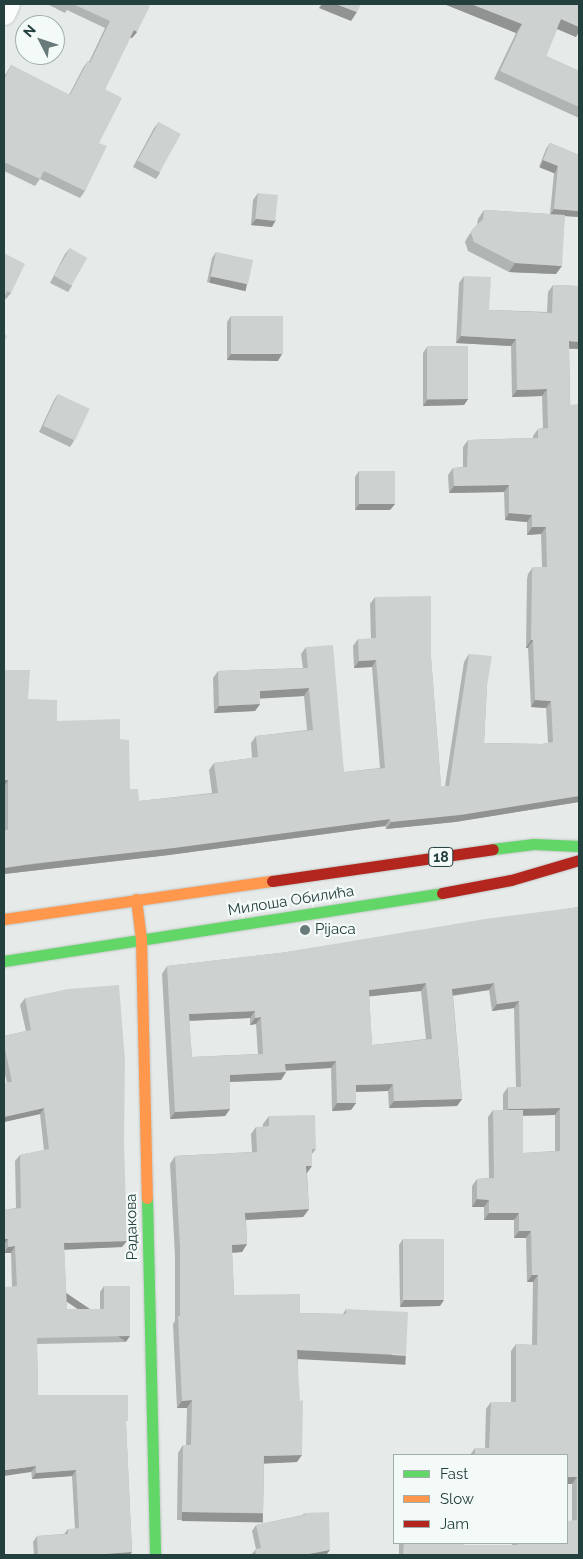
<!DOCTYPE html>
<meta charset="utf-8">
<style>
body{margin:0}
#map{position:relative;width:583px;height:1559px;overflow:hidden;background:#e6ebea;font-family:Raleway,sans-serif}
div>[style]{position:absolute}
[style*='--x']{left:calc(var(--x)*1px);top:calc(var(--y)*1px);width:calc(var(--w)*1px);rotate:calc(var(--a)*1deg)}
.roads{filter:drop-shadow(0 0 1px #c3c8c7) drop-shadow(0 0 1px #c3c8c7)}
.street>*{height:24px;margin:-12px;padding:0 12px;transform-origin:12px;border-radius:12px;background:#fbfcfc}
.fast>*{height:11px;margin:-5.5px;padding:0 5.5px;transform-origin:5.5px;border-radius:5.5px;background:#63d668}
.slow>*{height:11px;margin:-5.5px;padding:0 5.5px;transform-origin:5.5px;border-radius:5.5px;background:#ff974d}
.jam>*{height:11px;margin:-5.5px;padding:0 5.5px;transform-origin:5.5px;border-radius:5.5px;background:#b3261e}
.wall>*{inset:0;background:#b0b5b4}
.shaded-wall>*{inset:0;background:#909392;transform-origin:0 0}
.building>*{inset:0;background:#cdd2d1;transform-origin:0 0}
.dots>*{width:14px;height:14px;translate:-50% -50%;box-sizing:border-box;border:2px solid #f4faf8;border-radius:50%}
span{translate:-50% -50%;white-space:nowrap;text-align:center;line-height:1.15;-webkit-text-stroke:4.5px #f4faf8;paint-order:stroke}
.shield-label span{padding:1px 4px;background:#f4faf8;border:1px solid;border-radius:4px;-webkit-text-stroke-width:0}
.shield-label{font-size:14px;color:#233f3e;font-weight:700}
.street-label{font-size:15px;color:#233f3e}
.poi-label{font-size:15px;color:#233f3e}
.left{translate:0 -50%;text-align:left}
.frame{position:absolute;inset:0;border:5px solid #233f3e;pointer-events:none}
.legend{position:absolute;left:393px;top:1454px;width:175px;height:90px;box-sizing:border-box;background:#f4faf8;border:1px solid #a0afae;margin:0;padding:6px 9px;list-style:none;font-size:15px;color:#233f3e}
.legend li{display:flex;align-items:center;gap:10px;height:25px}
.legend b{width:25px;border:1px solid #a0afae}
.north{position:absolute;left:15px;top:15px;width:50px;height:50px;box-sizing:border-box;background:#f4faf8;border:1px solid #a0afae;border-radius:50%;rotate:311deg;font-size:14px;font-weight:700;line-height:20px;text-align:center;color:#233f3e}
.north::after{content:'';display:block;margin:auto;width:18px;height:22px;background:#677b7a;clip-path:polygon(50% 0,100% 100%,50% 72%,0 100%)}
</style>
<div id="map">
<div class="roads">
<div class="street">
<i style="--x:4;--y:13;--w:10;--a:-66"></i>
</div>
<div class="fast">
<i style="--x:493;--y:849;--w:41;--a:-7"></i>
<i style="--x:534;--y:844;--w:45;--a:2.5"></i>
<i style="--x:4;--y:961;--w:443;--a:-8.8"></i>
<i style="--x:147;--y:1198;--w:357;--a:88.7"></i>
</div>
<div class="slow">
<i style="--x:136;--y:899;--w:40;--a:82.9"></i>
<i style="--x:141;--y:939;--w:259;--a:88.7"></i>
<i style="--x:4;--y:919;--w:271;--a:-8.1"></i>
</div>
<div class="jam">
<i style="--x:272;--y:881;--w:223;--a:-8.2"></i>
<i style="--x:442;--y:893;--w:70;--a:-10.7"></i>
<i style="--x:511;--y:880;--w:71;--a:-16.4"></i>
</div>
</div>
<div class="wall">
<i style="clip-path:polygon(47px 4px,146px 4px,137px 32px,132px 38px,130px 38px,105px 89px,99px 143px,85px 191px,80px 198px,40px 179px,35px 186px,4px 171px,4px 77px,11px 65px,69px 95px,83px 68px,88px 61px,89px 62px,105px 28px,67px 10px,65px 13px)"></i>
<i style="clip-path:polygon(444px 4px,579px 4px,576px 37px,557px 29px,546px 56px,579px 71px,579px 118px,494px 79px,516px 33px)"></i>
<i style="clip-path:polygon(159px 122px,160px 173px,156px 179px,133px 167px,154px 128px)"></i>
<i style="clip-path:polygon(550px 143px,579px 155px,579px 217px,565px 216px,556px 274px,509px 272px,468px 251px,465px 242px,467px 238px,473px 229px,477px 225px,478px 219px,484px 210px,550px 214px,554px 173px,539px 167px,546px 149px)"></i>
<i style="clip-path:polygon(258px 193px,272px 227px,251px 225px,253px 200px)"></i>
<i style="clip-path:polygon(70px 248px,72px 286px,68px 292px,50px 283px,65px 254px)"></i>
<i style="clip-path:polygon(216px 252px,247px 284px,243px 290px,207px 282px,212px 258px)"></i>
<i style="clip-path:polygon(4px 253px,11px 293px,6px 299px,4px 298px)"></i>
<i style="clip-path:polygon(464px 276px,489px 310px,547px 312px,548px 292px,553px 285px,579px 286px,579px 347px,578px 349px,569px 349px,579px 802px,455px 822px,386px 829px,385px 826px,169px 855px,4px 874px,4px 670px,28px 699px,57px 721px,120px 739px,130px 789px,139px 801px,212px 793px,209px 770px,214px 763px,252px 758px,251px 743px,256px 736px,307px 730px,304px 696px,260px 698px,260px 704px,255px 711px,214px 713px,213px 678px,218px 671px,303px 668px,301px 654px,306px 647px,344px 772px,380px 768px,372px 667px,354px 668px,353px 646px,358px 639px,371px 639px,370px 604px,375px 597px,431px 657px,441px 786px,445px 786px,464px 662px,469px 654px,487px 686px,484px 743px,542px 744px,548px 743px,546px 708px,531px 707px,528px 648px,526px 648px,527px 579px,528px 574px,533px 567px,542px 567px,541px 534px,527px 535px,527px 522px,505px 520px,504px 492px,449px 493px,448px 475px,453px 468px,463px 467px,463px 447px,468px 440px,533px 438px,533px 436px,538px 429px,543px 428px,542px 396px,512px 397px,511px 346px,456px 343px,459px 283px)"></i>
<i style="clip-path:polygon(231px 316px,278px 361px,227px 360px,227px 322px)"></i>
<i style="clip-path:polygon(427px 347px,468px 399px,464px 405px,423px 406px,423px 353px)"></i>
<i style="clip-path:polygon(58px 394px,74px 441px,70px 447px,39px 432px,54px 400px)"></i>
<i style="clip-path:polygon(359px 471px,395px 504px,390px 510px,355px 510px,355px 477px)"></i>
<i style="clip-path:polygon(evenodd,579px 907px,579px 1555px,399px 1555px,399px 1543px,464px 1543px,464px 1545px,512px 1545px,512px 1543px,567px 1543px,572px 1520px,572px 1484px,567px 1455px,470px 1455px,475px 1448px,485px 1448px,486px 1409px,491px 1402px,511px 1402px,511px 1351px,516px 1344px,532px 1345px,533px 1282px,527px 1282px,526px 1238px,514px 1238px,514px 1220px,484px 1220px,484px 1207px,472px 1207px,472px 1186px,477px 1179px,489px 1178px,488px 1117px,493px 1110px,503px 1110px,503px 1094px,508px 1087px,516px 1087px,514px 1008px,492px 1011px,489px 990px,453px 996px,462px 1099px,457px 1106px,389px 1108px,388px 1091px,356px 1092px,356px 1103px,351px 1110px,332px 1111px,331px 1068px,285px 1070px,286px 1072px,281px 1080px,230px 1082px,230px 1109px,225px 1116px,170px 1119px,162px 974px,167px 966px,280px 953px,579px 907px,421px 991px,426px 1039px,372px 1045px,369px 996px,421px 991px,579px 907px,250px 1018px,250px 1025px,256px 1024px,258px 1054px,192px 1057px,189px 1021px,250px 1018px,579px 907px,555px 1115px,555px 1151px,523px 1153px,523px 1116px,555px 1115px)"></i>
<i style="clip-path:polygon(25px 998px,122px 1247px,64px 1249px,67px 1309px,100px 1309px,100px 1292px,104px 1286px,126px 1342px,37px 1344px,38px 1395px,126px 1424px,132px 1552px,130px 1555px,34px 1555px,33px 1542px,37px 1536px,64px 1534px,68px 1529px,75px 1529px,72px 1476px,32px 1479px,12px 1286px,11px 1253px,4px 1253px,4px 1210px,16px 1208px,15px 1161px,20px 1155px,44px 1150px,40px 1114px,4px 1122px,4px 1083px,7px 1083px,4px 1070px,4px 1036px,26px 1031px,20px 1005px)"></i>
<i style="clip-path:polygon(269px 1116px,316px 1149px,312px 1154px,307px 1173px,309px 1209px,303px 1217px,246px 1220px,247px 1244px,242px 1252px,232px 1253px,234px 1295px,300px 1313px,343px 1314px,346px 1309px,401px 1363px,298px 1358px,297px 1462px,264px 1463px,263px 1513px,258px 1521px,177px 1520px,178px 1453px,183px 1445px,186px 1445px,187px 1408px,177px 1408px,173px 1324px,175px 1321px,175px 1256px,170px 1164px,175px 1156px,252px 1152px,251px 1134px,256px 1127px,263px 1127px,263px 1124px)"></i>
<i style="clip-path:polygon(403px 1239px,440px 1306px,400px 1307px,399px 1245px)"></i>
<i style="clip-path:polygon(304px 1513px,330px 1550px,326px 1555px,251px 1555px,256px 1549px,252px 1531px,256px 1525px,303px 1515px)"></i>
</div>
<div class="shaded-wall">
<i style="clip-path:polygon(322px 4px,336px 4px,357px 12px,351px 21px,319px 8px)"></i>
<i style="clip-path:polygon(444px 4px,471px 4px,522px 24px,516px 33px)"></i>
<i style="clip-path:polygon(561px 19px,579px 27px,579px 32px,576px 37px,555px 28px)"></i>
<i style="clip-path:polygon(134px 30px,137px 32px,132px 38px,129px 37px)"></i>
<i style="left:543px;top:160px;width:16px;height:8px;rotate:22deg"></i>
<i style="clip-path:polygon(554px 209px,579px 211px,579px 217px,550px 215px)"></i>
<i style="clip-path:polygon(256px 219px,276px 220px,272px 227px,251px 225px)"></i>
<i style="clip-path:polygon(515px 263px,562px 266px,556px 274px,509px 272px)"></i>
<i style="left:211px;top:276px;width:37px;height:7px;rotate:13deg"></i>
<i style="clip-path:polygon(461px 336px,516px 339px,511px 346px,456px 343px)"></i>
<i style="clip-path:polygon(569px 341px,579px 342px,579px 347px,578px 349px,564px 348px)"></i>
<i style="clip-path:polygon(231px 354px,282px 354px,278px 361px,227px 360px)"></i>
<i style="clip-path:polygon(547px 389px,542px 396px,512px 397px,517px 390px)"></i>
<i style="clip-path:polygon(468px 399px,464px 405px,423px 406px,427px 400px)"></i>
<i style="clip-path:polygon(509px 485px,504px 492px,449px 493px,454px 486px)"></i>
<i style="clip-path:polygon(359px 504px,395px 504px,390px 510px,355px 510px)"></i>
<i style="clip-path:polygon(509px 513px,532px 515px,527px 522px,505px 520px)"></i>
<i style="clip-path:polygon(532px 527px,546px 527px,541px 534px,527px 535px)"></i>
<i style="clip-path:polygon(531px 640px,533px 640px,528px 648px,526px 648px)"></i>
<i style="clip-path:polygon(376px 660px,372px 667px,354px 668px,359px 661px)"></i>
<i style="clip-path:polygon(309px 688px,304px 696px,255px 699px,260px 691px)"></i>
<i style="clip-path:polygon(535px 700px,551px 701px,546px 708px,531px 707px)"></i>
<i style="clip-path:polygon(260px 704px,255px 711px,214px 713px,219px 706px)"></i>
<i style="clip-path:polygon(4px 780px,8px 780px,4px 787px)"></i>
<i style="clip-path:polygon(579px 796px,579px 802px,455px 822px,386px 829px,391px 822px)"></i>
<i style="clip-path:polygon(390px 819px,385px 826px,169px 855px,4px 874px,4px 868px)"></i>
<i style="clip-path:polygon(426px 983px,421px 991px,364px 997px,369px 990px)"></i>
<i style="clip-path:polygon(494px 983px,489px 990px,447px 996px,452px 989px)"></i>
<i style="clip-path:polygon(519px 1001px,514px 1008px,492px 1011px,497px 1004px)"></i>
<i style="clip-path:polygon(255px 1011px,250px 1018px,184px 1021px,189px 1014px)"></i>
<i style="clip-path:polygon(261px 1017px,256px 1024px,250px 1025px,255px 1018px)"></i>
<i style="clip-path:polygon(336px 1061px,331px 1068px,280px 1071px,285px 1064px)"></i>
<i style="clip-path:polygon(286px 1072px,281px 1080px,225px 1082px,230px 1075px)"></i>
<i style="clip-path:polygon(393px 1084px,388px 1091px,351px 1092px,356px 1085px)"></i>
<i style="clip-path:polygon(462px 1099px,457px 1106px,389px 1108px,394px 1101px)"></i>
<i style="clip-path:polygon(337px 1103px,356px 1103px,351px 1110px,332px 1111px)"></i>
<i style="clip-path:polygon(44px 1108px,40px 1114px,4px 1122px,4px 1117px)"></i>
<i style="clip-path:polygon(560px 1108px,555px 1115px,503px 1116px,508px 1109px)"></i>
<i style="clip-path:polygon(230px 1109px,225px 1116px,170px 1119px,175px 1112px)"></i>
<i style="clip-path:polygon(306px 1166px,312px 1166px,307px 1173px,301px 1173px)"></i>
<i style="clip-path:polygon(477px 1199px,489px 1200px,484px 1207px,472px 1207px)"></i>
<i style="clip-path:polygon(309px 1209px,303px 1217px,240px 1220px,245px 1213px)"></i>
<i style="clip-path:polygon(489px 1213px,519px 1213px,514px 1220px,484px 1220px)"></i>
<i style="clip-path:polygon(519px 1231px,531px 1231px,526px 1238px,514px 1238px)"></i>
<i style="clip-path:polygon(4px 1239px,8px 1239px,4px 1244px)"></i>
<i style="clip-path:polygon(127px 1241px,122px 1247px,60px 1250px,64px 1243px)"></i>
<i style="clip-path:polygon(247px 1244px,242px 1252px,227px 1253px,232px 1245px)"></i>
<i style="clip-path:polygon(15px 1246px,11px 1253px,4px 1253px,8px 1247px)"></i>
<i style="clip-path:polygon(532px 1275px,538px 1275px,533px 1282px,527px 1282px)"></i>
<i style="clip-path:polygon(404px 1300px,444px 1300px,440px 1306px,400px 1307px)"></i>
<i style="left:130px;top:1336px;width:7px;height:93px;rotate:124deg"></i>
<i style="left:297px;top:1350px;width:109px;height:9px;rotate:3deg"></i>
<i style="clip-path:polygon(192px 1400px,187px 1408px,177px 1408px,182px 1401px)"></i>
<i style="clip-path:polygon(302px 1455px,297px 1462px,258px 1464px,264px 1456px)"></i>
<i style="clip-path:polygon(36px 1466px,31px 1472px,4px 1476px,4px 1470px)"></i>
<i style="clip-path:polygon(76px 1470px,72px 1476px,32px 1479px,36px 1473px)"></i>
<i style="clip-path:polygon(567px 1477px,577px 1477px,572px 1484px,567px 1484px)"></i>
<i style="left:182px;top:1512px;width:81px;height:9px;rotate:1deg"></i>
<i style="clip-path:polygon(330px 1550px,326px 1555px,303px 1555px)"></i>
<i style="clip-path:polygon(132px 1552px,130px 1555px,91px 1555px)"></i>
</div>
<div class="building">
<i style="clip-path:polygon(73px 4px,146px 4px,150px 6px,137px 32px,134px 30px,105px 89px,122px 98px,99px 143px,107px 146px,85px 191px,44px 171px,40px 179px,4px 162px,4px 80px,11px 65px,70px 95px,88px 61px,90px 63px,110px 21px)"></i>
<i style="clip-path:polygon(336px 4px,361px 4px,357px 12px)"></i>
<i style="clip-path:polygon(471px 4px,579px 4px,579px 27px,561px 19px,546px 56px,579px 71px,579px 107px,500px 71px,522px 24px)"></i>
<i style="left:159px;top:122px;width:25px;height:44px;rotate:29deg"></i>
<i style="clip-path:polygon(550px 143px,579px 155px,579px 211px,554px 209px,558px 166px,543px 160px)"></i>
<i style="left:258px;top:193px;width:20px;height:26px;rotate:6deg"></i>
<i style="clip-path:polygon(484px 210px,565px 215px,562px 266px,515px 263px,474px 242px,471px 233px,473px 229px,483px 219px)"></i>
<i style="left:70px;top:248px;width:20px;height:32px;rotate:30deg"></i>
<i style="left:216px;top:252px;width:38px;height:25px;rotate:12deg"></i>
<i style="clip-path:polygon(4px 253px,25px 264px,11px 293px,7px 291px,4px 298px)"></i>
<i style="clip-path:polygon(464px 276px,491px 277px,489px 310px,552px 313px,553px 285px,579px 286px,579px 342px,569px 341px,570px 405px,579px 404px,579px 796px,460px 815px,391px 822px,390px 819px,174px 848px,29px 864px,4px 868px,4px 830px,8px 830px,8px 780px,4px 780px,4px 670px,30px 670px,28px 699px,57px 700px,57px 721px,120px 719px,120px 739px,129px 740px,130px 789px,138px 789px,139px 801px,218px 793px,214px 763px,258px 757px,256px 736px,313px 730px,309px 688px,260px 691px,260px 704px,219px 706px,218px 671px,308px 668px,306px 647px,333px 645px,344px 772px,385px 768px,376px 660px,359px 661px,358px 639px,376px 638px,375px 597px,431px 596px,431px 657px,441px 786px,449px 786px,469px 654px,492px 656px,487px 686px,484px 743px,542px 744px,553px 742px,551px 701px,535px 700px,533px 640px,531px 640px,532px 572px,533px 567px,547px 567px,546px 527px,532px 527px,532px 515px,509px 513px,509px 485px,454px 486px,453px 468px,467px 467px,468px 440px,538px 438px,538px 429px,548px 428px,547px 389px,517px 390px,516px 339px,461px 336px)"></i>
<i style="left:231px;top:316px;width:52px;height:38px"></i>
<i style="clip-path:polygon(4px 334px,7px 336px,4px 343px)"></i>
<i style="left:468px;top:346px;width:53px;height:41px;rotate:90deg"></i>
<i style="left:58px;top:394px;width:35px;height:35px;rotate:25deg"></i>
<i style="left:359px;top:471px;width:36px;height:33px"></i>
<i style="clip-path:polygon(evenodd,579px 907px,579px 1555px,403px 1555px,404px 1543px,464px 1543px,464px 1545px,517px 1545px,517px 1543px,567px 1543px,567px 1521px,577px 1520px,577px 1477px,567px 1477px,567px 1455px,475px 1455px,475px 1448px,489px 1448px,491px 1402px,516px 1402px,516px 1344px,537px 1345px,538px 1275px,532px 1275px,531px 1231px,519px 1231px,519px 1213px,489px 1213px,489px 1200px,477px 1199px,477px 1179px,494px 1178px,493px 1110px,523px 1110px,523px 1153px,560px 1151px,560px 1108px,508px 1109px,508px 1087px,521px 1087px,519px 1001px,497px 1004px,494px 983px,452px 989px,462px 1099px,394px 1101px,393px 1084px,356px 1085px,356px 1103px,337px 1103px,336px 1061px,285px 1064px,286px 1072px,230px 1075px,230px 1109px,175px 1112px,167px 966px,280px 953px,485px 919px,579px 907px,426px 983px,432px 1039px,372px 1045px,369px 990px,426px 983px,579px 907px,255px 1011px,255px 1018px,261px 1017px,263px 1054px,192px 1057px,189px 1014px,255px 1011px)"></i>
<i style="clip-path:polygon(119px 985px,125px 1061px,124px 1141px,127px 1241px,64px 1243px,67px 1309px,104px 1309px,104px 1286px,130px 1286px,130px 1336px,37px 1338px,38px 1395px,128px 1395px,128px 1421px,126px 1421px,132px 1552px,91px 1555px,38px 1555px,37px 1536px,68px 1534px,68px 1529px,79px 1528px,76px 1470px,36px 1473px,36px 1466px,4px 1470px,4px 1287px,17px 1286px,15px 1246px,8px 1247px,8px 1239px,4px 1239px,4px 1210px,21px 1208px,20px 1155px,49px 1149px,44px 1108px,4px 1117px,4px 1083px,12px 1082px,4px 1044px,4px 1036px,31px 1030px,25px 998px,68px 989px)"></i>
<i style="clip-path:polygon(315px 1115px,316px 1149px,312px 1149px,312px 1166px,306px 1166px,309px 1209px,245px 1213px,247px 1244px,232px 1245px,234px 1295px,300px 1294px,300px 1313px,346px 1314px,346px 1309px,408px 1312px,406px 1355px,297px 1350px,300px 1401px,303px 1400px,302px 1455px,264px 1456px,263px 1513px,182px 1512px,183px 1445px,191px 1445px,192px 1400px,182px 1401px,178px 1316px,180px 1316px,180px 1248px,175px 1156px,257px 1152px,256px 1127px,269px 1126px,269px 1116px)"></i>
<i style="left:403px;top:1239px;width:41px;height:61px"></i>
<i style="clip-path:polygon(329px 1512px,330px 1550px,303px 1555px,256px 1555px,255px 1549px,261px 1548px,256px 1525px,305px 1515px,304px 1513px)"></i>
</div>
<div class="dots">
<i style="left:305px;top:930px;background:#677b7a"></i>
</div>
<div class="shield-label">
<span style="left:441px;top:857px">18</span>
</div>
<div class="street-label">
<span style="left:291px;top:901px;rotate:-9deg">Милоша Обилића</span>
<span style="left:132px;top:1227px;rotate:-91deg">Радакова</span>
</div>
<div class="poi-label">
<span class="left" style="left:315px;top:930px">Pijaca</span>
</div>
<div class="frame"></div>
<ul class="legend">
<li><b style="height:6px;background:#63d668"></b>Fast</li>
<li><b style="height:6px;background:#ff974d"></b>Slow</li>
<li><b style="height:6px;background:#b3261e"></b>Jam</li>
</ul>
<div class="north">N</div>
</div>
